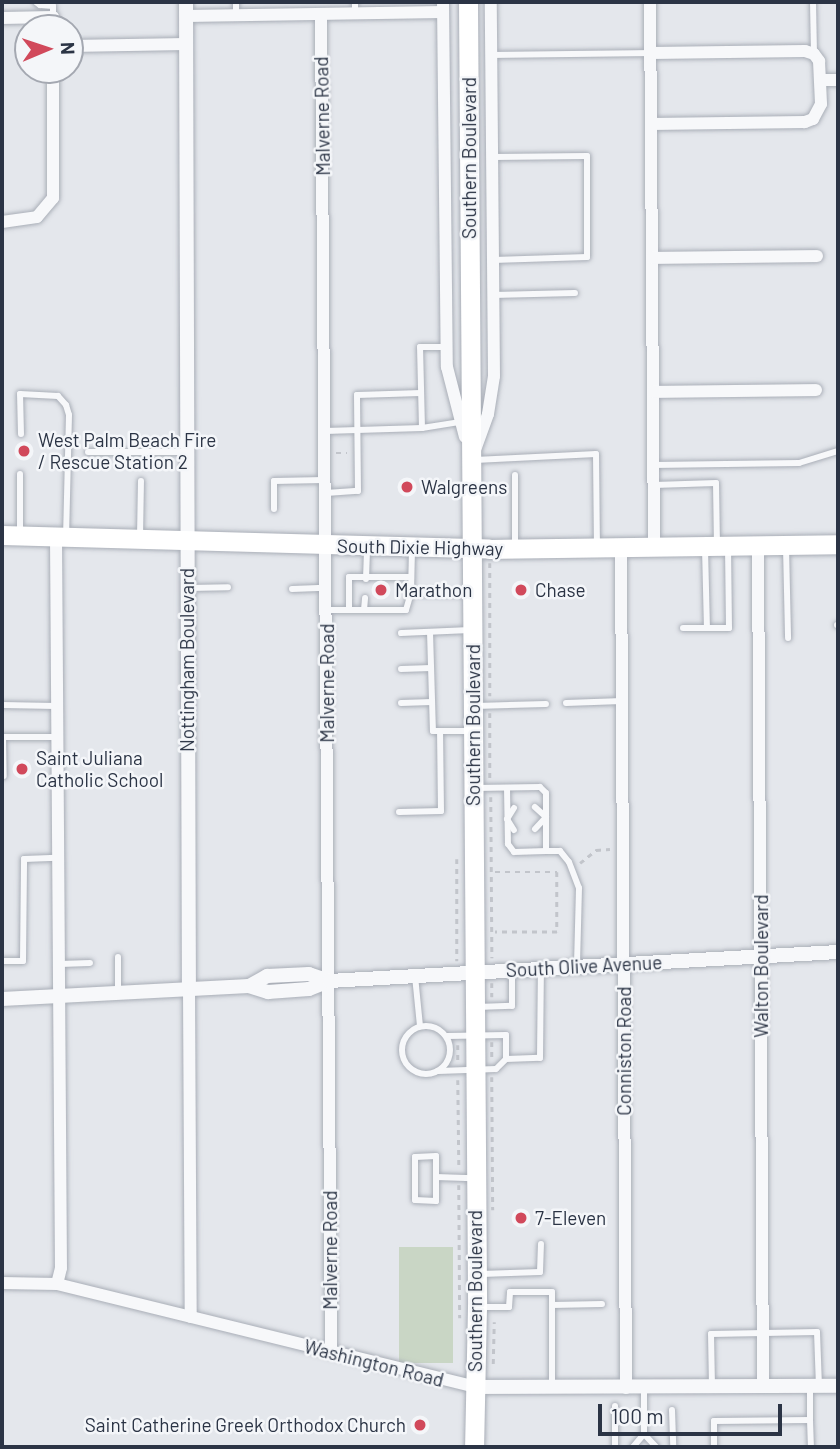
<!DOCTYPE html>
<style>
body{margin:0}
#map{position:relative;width:840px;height:1449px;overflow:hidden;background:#e4e7ec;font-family:Barlow,sans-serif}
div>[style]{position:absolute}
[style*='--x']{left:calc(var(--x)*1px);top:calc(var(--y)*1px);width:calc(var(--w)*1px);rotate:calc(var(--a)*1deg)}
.green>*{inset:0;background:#c9d6c5;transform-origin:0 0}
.path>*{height:2.5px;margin-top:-1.25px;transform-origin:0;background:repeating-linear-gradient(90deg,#c2c5cb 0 5px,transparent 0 10px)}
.roads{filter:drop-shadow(0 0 2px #a9aeb7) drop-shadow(0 0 2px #a9aeb7)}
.service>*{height:6px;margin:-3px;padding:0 3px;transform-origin:3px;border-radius:3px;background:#f7f8fa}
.service>.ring{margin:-3px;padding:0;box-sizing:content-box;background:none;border:6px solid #f7f8fa;border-radius:50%}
.minor>*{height:12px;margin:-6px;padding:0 6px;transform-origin:6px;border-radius:6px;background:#f7f8fa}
.tertiary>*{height:14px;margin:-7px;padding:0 7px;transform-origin:7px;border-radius:7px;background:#f7f8fa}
.primary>*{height:19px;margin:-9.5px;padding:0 9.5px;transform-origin:9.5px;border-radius:9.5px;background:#fff}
.dots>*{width:19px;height:19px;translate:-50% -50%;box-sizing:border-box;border:4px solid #f4f6f9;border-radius:50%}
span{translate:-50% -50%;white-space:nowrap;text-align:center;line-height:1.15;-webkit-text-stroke:5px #f4f6f9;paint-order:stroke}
.street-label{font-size:19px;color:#2b3445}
.poi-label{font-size:19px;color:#2b3445}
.left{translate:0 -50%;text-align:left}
.right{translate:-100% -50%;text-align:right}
.frame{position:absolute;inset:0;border:4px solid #2b3445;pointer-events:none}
.north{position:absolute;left:14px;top:14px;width:70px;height:70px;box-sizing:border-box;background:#f4f6f9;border:2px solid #a4a8b1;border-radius:50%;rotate:88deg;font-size:19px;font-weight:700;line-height:28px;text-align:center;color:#2b3445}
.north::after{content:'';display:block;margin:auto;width:24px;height:32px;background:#d1495b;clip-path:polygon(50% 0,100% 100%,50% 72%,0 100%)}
.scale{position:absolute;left:598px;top:1404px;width:184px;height:32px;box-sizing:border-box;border:4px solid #2b3445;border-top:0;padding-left:9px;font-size:21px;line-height:24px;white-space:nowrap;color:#2b3445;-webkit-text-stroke:5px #f4f6f9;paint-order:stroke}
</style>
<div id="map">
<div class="green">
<i style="left:453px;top:1247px;width:116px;height:54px;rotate:90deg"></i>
</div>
<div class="path">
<i style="--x:336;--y:453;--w:11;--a:0"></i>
<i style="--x:490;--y:563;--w:133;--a:90"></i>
<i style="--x:490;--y:713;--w:67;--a:90"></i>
<i style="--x:491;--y:797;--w:161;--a:89.6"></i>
<i style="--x:457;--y:859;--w:102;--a:90"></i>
<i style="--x:580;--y:863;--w:21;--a:-39"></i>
<i style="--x:596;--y:850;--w:14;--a:-4"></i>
<i style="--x:495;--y:872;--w:62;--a:0"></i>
<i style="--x:557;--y:872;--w:60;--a:90"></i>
<i style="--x:557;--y:932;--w:62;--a:180"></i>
<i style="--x:492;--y:983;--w:14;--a:90"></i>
<i style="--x:492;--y:1042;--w:18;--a:90"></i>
<i style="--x:458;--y:1045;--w:17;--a:90"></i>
<i style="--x:492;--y:1077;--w:133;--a:89.6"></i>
<i style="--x:458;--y:1080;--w:87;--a:89.3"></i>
<i style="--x:459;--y:1185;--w:133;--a:89.6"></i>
<i style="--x:493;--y:1364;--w:42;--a:-88.6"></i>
</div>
<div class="roads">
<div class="service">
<i style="--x:36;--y:2;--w:5;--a:37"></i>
<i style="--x:40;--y:5;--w:13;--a:4"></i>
<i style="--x:53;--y:6;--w:11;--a:90"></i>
<i style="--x:236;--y:2;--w:13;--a:90"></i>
<i style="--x:355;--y:2;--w:11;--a:90"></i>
<i style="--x:813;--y:2;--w:52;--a:88.9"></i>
<i style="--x:492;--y:55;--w:159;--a:-0.7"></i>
<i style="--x:493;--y:157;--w:94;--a:-0.6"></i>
<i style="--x:587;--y:156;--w:101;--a:90"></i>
<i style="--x:587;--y:257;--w:94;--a:178.2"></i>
<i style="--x:493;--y:295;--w:82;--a:-1.4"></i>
<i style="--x:422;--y:428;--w:39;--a:-9"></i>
<i style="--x:325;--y:431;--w:97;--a:-1.8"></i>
<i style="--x:422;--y:428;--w:81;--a:-91.4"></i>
<i style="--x:420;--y:347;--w:27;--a:0"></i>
<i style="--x:21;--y:434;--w:40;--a:-91.4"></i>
<i style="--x:20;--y:394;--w:38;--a:3"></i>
<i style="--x:58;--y:396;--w:12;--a:48"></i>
<i style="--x:66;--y:405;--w:10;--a:73"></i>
<i style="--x:69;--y:415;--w:120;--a:91.4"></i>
<i style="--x:88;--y:452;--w:98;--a:0"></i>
<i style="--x:475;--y:460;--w:121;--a:-2.8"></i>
<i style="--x:596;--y:454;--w:92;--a:89.4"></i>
<i style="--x:653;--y:465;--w:146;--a:-0.8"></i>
<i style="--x:799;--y:463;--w:41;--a:-17.1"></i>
<i style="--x:654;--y:485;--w:62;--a:-1.8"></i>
<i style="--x:716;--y:483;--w:61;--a:89.1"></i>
<i style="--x:326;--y:493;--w:32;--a:-4"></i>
<i style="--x:358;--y:491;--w:96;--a:-90.6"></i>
<i style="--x:357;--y:395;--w:64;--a:-1.8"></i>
<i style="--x:274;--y:509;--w:28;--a:-90"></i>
<i style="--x:274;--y:481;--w:50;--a:-1.1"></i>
<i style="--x:20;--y:531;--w:57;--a:-90"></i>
<i style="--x:140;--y:537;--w:56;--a:-89"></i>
<i style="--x:515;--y:547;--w:72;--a:-90"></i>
<i style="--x:786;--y:547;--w:91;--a:88.7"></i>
<i style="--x:705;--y:548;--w:80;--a:88.6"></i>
<i style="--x:366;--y:579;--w:31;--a:-88"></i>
<i style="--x:189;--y:588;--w:39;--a:-1"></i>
<i style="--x:292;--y:589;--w:33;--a:-2"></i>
<i style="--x:411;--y:593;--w:44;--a:-88.7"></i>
<i style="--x:327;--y:610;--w:79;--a:0"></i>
<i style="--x:406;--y:610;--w:18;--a:-74"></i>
<i style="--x:411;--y:593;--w:59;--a:1"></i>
<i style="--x:349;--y:610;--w:33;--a:-90"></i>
<i style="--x:349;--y:577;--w:62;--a:0"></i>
<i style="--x:364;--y:610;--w:12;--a:-85"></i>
<i style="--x:837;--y:625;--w:1;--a:0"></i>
<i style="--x:683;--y:628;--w:46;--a:0"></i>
<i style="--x:729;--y:628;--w:80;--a:-90.7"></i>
<i style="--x:430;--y:632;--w:99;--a:88.3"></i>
<i style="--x:433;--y:731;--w:38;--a:0"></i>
<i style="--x:401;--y:633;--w:69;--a:-2.5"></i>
<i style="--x:401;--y:669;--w:30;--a:-2"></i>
<i style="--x:401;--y:703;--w:31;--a:-2"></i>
<i style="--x:566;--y:703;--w:56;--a:-2"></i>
<i style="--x:2;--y:705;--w:54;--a:1.1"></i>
<i style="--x:475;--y:706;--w:71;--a:-1.6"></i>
<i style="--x:2;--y:737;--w:55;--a:0"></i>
<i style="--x:3;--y:737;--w:39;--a:89"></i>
<i style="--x:475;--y:788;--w:65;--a:-0.9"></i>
<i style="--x:540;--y:787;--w:8;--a:45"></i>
<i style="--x:546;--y:793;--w:58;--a:90"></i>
<i style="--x:546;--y:851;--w:14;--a:0"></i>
<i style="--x:560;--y:851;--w:14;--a:51"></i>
<i style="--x:569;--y:862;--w:28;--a:69"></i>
<i style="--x:579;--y:888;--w:78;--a:91.5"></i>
<i style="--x:507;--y:788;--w:56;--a:89"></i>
<i style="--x:508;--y:844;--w:10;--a:53"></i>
<i style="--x:514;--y:852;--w:32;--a:-2"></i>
<i style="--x:514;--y:808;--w:13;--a:122"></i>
<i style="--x:507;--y:819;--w:13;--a:58"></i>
<i style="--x:399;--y:812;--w:42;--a:-1.4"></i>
<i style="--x:441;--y:811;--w:80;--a:-90.7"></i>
<i style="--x:535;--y:829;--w:16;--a:-47"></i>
<i style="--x:546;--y:817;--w:15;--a:-138"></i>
<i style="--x:118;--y:957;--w:34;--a:90"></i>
<i style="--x:2;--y:961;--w:21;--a:0"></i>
<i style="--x:23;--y:961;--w:102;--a:-89.4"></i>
<i style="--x:24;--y:859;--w:33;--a:-2"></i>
<i style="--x:60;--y:964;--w:30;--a:-2"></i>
<i style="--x:415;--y:976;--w:50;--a:84.3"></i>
<i style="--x:477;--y:1007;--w:35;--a:-2"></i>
<i style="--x:512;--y:1006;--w:34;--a:-90"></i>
<i class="ring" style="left:402px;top:1026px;width:42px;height:42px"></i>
<i style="--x:506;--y:1059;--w:34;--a:-2"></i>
<i style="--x:540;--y:1058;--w:89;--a:-89.4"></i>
<i style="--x:438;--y:1071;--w:58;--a:-2"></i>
<i style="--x:496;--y:1069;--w:14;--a:-45"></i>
<i style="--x:506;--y:1059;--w:24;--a:-90"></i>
<i style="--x:506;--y:1035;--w:59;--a:179"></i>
<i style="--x:436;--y:1156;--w:45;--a:90"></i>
<i style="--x:436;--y:1201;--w:21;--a:-177"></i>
<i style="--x:415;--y:1200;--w:43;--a:-90"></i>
<i style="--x:415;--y:1157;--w:21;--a:-3"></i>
<i style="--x:436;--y:1177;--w:37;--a:2"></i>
<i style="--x:481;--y:1274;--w:59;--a:-1.9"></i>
<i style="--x:540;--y:1272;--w:28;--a:-88"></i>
<i style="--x:552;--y:1305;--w:50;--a:-1.1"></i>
<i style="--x:478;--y:1307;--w:31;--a:0"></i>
<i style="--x:509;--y:1307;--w:15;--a:-86"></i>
<i style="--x:510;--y:1292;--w:42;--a:0"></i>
<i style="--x:552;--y:1292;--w:94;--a:90"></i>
<i style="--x:712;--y:1386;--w:52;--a:-91.1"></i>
<i style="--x:711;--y:1334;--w:106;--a:-1.1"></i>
<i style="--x:817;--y:1332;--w:54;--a:87.9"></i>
<i style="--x:644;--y:1388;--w:46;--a:90"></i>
<i style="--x:644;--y:1434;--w:18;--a:47"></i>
<i style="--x:615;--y:1406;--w:41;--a:90"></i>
<i style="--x:672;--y:1410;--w:37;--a:88"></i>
<i style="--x:810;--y:1420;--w:27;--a:88"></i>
<i style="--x:633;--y:1447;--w:17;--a:-50"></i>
<i style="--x:714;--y:1447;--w:26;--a:-90"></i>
<i style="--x:714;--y:1421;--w:96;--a:-0.6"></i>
<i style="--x:810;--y:1420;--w:32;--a:-90"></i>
</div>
<div class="minor">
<i style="--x:443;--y:2;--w:365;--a:89.4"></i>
<i style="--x:447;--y:367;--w:72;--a:75.6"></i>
<i style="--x:650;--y:2;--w:545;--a:89.58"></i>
<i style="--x:321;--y:14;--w:1338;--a:89.57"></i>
<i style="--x:186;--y:16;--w:257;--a:-0.9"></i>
<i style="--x:2;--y:18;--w:51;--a:-1.1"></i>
<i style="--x:53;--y:17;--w:11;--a:90"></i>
<i style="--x:70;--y:46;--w:116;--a:-1"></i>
<i style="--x:651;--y:53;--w:154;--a:-0.7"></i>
<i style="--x:805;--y:51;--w:9;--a:18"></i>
<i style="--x:814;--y:54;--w:9;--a:54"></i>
<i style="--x:819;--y:61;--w:43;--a:87.3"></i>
<i style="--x:821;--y:104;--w:17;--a:118"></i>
<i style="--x:813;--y:119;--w:9;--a:159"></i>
<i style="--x:805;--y:122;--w:154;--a:179.3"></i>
<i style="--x:820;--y:80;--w:18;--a:0"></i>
<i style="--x:2;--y:222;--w:35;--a:-8"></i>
<i style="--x:37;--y:217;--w:25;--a:-50"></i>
<i style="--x:53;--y:198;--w:128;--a:-90"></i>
<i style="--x:652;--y:258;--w:165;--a:-0.7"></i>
<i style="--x:653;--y:392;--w:163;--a:-0.7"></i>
<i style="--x:475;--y:450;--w:38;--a:-70"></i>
<i style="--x:488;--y:414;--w:38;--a:-81"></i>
<i style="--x:494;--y:376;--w:374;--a:-90.5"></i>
<i style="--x:56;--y:537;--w:731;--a:89.61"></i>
<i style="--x:61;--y:1268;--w:16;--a:104"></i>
<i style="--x:758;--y:545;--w:842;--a:89.66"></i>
<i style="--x:621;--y:547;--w:841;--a:89.66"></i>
<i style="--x:189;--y:989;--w:328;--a:89.7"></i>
<i style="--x:2;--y:1283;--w:55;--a:1"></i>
<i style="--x:57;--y:1284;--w:431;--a:13.8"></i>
</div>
<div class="tertiary">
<i style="--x:186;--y:2;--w:987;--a:89.83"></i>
<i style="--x:249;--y:986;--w:21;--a:-29"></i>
<i style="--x:267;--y:976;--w:42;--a:-2.7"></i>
<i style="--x:309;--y:974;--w:21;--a:19"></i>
<i style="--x:2;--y:999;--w:247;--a:-3"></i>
<i style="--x:249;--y:986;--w:20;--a:18"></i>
<i style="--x:268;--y:992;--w:41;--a:-4.2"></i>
<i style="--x:309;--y:989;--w:22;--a:-22"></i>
<i style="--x:329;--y:981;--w:510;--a:-3.26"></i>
<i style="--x:475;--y:1387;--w:363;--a:-0.2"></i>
</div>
<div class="primary">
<i style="--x:468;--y:2;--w:1305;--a:89.6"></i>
<i style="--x:477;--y:1307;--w:140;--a:91.2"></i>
<i style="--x:2;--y:535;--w:487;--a:1.6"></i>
<i style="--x:489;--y:549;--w:349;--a:-0.8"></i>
</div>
</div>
<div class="dots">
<i style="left:24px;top:451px;background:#d1495b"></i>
<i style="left:407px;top:487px;background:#d1495b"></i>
<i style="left:381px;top:590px;background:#d1495b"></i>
<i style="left:521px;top:590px;background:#d1495b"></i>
<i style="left:22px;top:769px;background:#d1495b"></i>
<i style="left:521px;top:1218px;background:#d1495b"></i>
<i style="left:420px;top:1425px;background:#d1495b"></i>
</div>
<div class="street-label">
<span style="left:322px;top:116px;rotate:-91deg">Malverne Road</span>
<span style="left:469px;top:158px;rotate:-90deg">Southern Boulevard</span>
<span style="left:420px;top:547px;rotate:1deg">South Dixie Highway</span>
<span style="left:187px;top:660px;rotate:-90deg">Nottingham Boulevard</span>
<span style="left:327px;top:683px;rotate:-90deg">Malverne Road</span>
<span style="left:473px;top:725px;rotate:-90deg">Southern Boulevard</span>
<span style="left:584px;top:966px;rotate:-3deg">South Olive Avenue</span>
<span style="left:761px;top:966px;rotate:-90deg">Walton Boulevard</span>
<span style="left:624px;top:1051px;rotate:-90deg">Conniston Road</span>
<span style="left:330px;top:1250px;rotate:-90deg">Malverne Road</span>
<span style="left:475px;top:1291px;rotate:-90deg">Southern Boulevard</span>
<span style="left:374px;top:1363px;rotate:14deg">Washington Road</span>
</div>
<div class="poi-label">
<span class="left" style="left:38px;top:451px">West Palm Beach Fire<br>/ Rescue Station 2</span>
<span class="left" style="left:421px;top:487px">Walgreens</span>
<span class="left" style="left:395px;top:590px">Marathon</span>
<span class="left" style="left:535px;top:590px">Chase</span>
<span class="left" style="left:36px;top:769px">Saint Juliana<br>Catholic School</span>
<span class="left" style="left:535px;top:1218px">7-Eleven</span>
<span class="right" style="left:406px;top:1425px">Saint Catherine Greek Orthodox Church</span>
</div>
<div class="frame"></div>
<div class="north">N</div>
<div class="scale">100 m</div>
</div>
